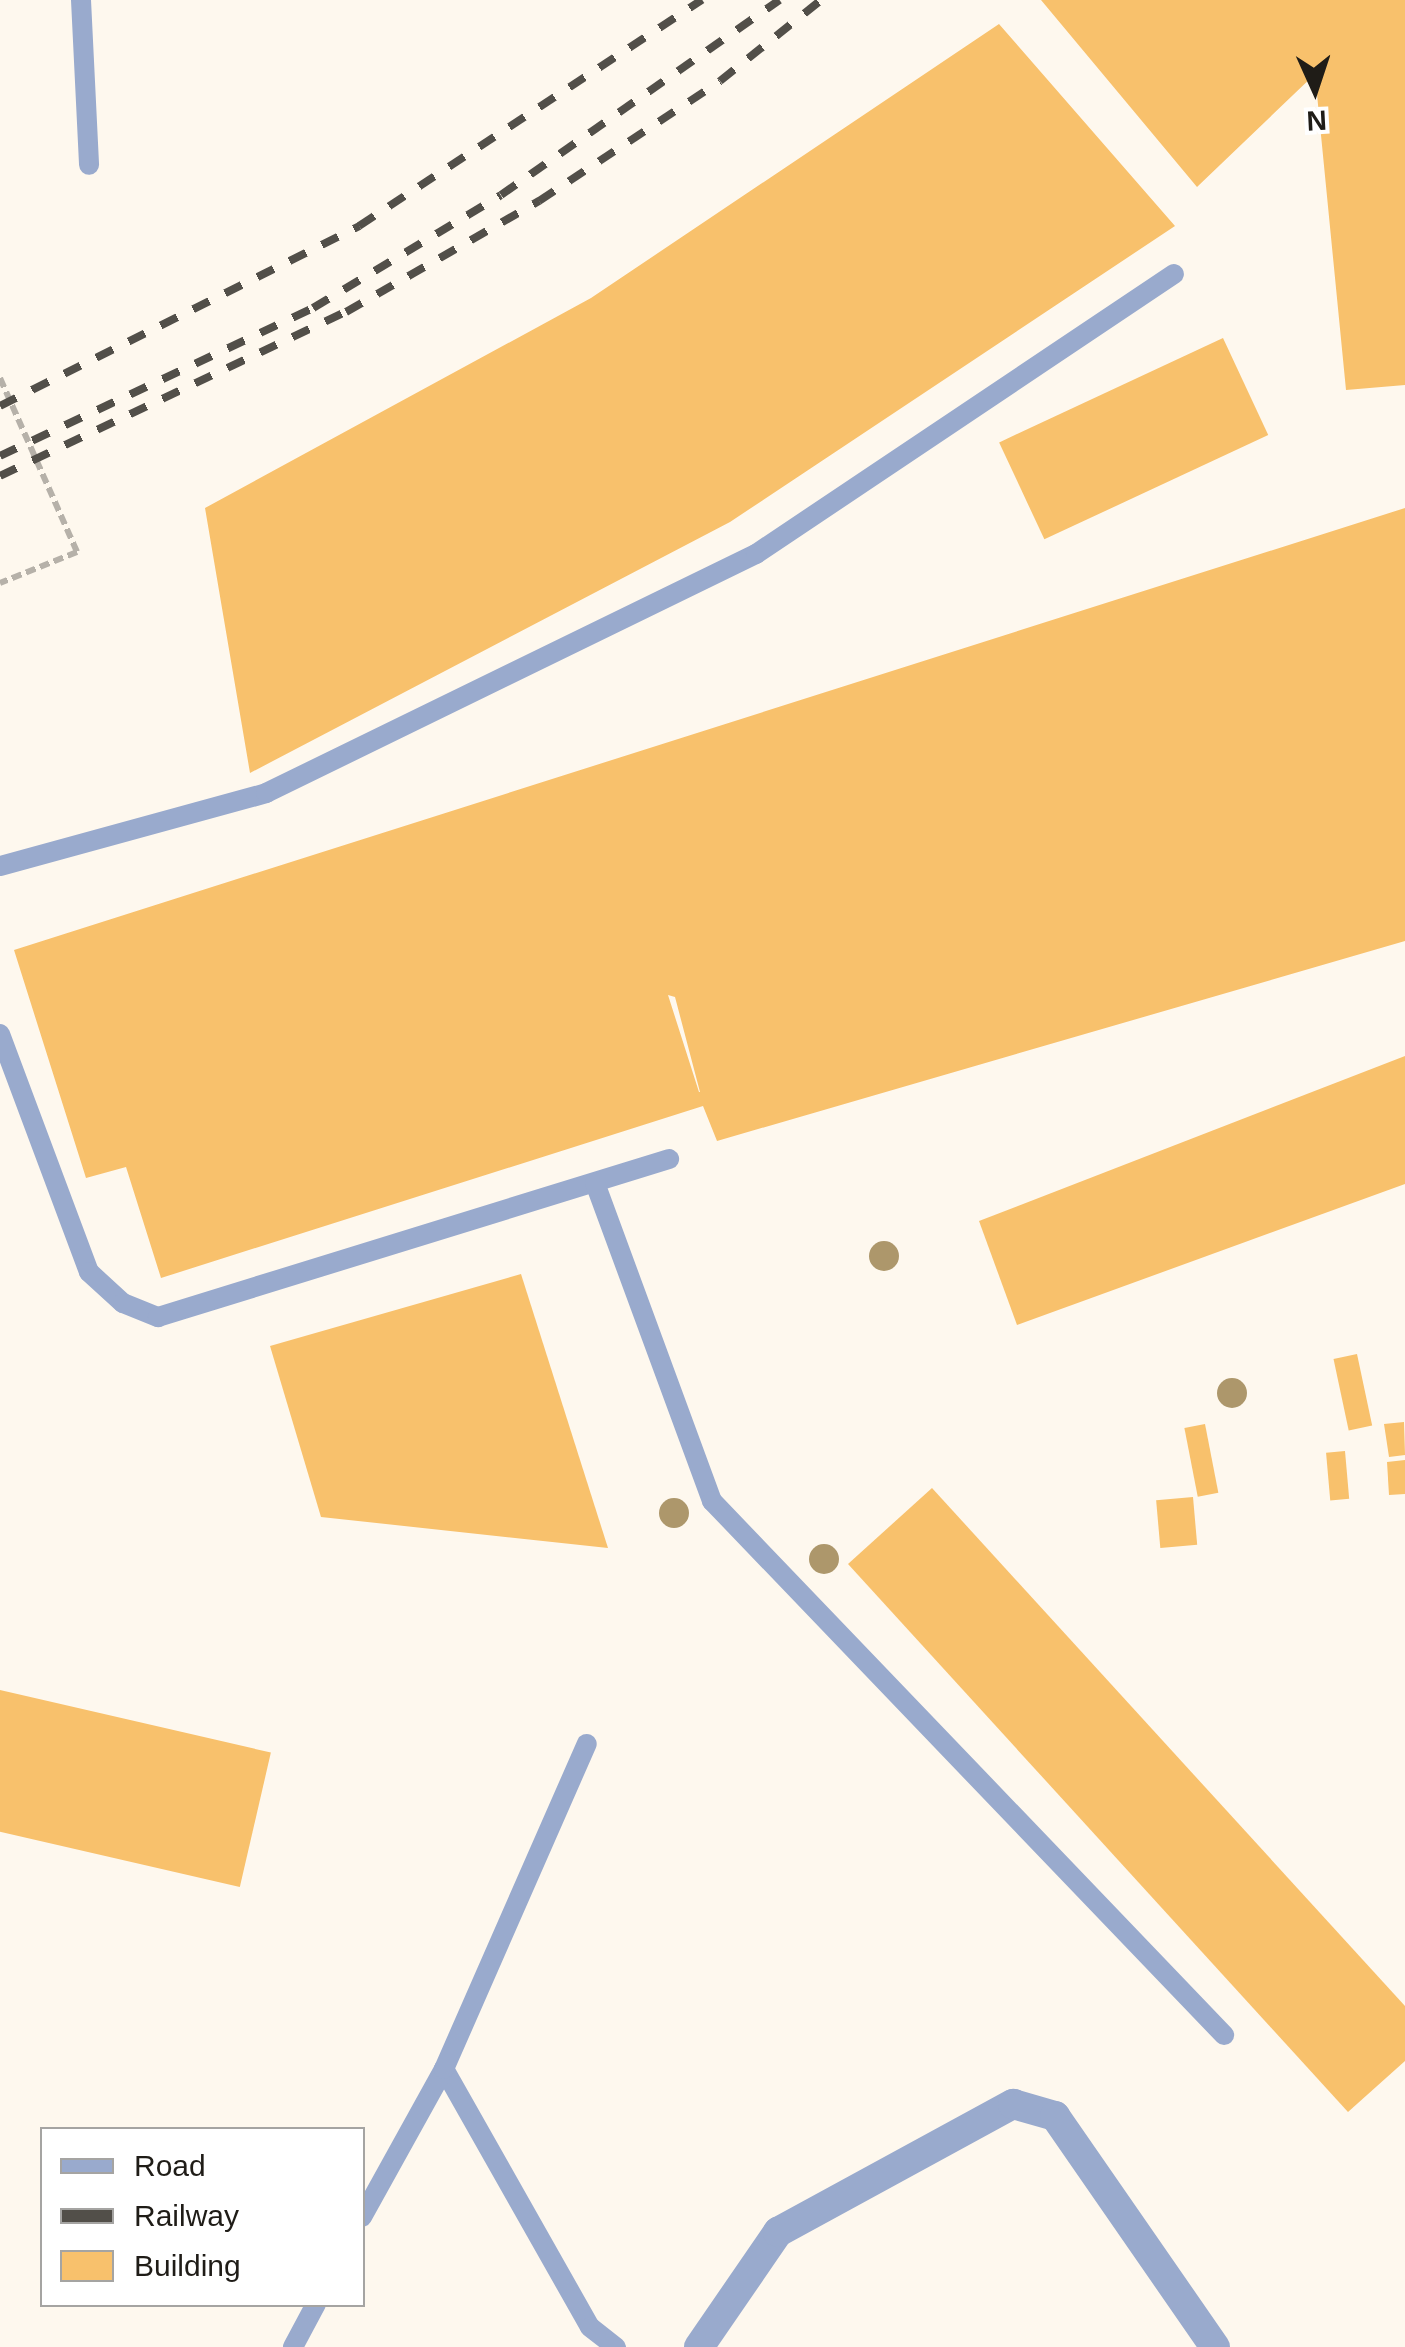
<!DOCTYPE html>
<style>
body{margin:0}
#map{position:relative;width:1405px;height:2347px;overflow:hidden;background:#fef8ee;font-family:Helvetica,sans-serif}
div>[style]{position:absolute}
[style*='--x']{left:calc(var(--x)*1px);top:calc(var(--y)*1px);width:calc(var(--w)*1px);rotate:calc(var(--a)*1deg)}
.building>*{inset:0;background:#f8c16c;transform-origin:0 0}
.path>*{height:6px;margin-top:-3px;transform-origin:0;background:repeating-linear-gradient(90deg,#b6b1a9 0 10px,transparent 0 15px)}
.lane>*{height:20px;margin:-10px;padding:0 10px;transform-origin:10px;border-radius:10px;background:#99aacd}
.street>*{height:30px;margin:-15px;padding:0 15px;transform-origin:15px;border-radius:15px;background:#99aacd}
.rail>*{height:8px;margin-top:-4px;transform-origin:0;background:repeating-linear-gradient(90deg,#524f49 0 18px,transparent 0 36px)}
.trees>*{width:30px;height:30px;margin:-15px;border-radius:50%;background:#ad976b}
span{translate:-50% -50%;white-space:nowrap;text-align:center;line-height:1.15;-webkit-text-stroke:8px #fff;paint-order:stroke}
.legend{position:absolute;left:40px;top:2127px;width:325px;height:180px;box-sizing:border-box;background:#fff;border:2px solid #a5a4a2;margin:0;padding:12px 18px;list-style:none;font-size:30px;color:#1f1c17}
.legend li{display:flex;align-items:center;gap:20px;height:50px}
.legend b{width:50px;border:2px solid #a5a4a2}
.north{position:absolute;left:1265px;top:40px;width:100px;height:100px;-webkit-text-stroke:8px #fff;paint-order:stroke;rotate:177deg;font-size:28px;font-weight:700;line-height:40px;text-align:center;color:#1f1c17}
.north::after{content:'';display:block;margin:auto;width:35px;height:45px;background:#1f1c17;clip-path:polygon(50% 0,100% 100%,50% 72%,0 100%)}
</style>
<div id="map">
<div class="building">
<i style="clip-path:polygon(1041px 0,1405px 0,1405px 385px,1346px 390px,1315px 74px,1197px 187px)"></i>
<i style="clip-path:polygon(999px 24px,1175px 226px,730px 522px,250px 773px,205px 508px,591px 298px)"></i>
<i style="left:1223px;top:338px;width:107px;height:247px;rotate:65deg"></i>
<i style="clip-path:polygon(evenodd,1405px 508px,1405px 941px,717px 1141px,703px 1106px,161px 1278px,126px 1167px,86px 1178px,14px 950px,1405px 508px,668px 995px,675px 997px,700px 1092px,699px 1092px,668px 995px)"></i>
<i style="clip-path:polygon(1405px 1056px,1405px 1184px,1017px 1325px,979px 1221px)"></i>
<i style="clip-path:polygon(521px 1274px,608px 1548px,321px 1517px,270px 1346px)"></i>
<i style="left:1357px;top:1354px;width:73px;height:24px;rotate:78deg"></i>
<i style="clip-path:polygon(1404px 1422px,1405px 1455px,1389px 1457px,1384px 1424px)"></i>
<i style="left:1205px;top:1424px;width:70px;height:21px;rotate:79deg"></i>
<i style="left:1345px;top:1451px;width:48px;height:19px;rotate:85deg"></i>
<i style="clip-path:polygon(1405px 1460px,1405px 1494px,1389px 1495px,1387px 1462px)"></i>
<i style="clip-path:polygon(932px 1488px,1405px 2006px,1405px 2061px,1348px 2112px,848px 1564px)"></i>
<i style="left:1193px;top:1497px;width:48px;height:37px;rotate:85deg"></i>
<i style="left:0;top:1690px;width:278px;height:138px;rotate:13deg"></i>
</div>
<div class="path">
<i style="--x:0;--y:378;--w:190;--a:66.1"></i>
<i style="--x:77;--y:552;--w:83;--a:158.1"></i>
</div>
<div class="lane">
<i style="--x:81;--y:0;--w:165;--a:87.2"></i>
<i style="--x:0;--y:866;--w:276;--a:-15.3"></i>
<i style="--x:266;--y:793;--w:545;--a:-26"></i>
<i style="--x:756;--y:554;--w:503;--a:-33.82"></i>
<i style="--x:0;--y:1034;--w:254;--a:69.5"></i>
<i style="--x:89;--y:1272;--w:46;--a:42.4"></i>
<i style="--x:123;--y:1303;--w:38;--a:22"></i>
<i style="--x:158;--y:1317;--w:535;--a:-17.18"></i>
<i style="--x:595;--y:1183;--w:339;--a:69.8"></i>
<i style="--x:712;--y:1501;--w:740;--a:46.2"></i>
<i style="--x:444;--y:2069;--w:296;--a:60.5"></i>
<i style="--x:590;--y:2327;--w:33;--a:38"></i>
<i style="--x:362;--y:2217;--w:169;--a:-61"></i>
<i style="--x:444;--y:2069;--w:355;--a:-66.3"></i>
<i style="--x:293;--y:2347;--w:49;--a:-61.9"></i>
</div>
<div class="street">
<i style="--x:699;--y:2347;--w:140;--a:-55.5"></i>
<i style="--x:778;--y:2232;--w:268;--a:-28.6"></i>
<i style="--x:1013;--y:2104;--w:44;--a:15.9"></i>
<i style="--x:1055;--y:2116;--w:281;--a:55.3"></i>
</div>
<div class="rail">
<i style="--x:0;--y:406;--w:402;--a:-26.6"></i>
<i style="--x:359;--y:226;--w:411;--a:-33.4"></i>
<i style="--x:0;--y:456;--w:346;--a:-25.3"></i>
<i style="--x:313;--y:308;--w:219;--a:-31"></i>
<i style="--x:501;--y:195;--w:340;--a:-35"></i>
<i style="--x:0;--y:476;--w:383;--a:-25.4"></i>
<i style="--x:346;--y:312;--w:223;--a:-29.9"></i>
<i style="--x:539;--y:201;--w:217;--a:-33.5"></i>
<i style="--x:720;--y:81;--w:129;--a:-38.7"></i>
</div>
<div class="trees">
<i style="left:884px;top:1256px"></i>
<i style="left:1232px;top:1393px"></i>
<i style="left:674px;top:1513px"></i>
<i style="left:824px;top:1559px"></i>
</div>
<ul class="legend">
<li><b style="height:12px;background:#99aacd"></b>Road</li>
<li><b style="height:12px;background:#524f49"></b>Railway</li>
<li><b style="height:28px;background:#f8c16c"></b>Building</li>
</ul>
<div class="north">N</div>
</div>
